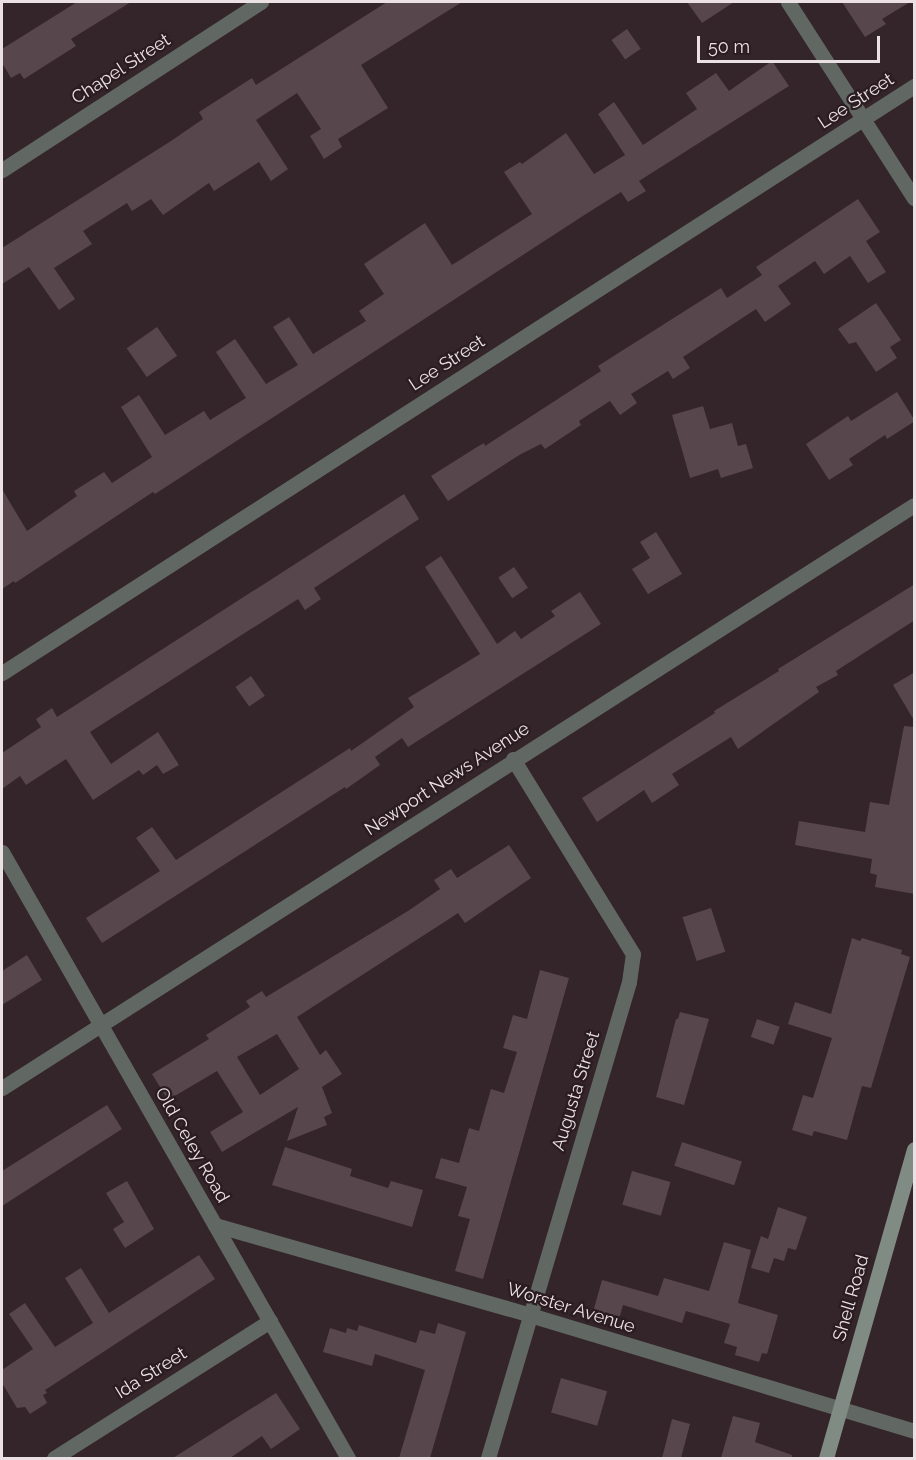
<!DOCTYPE html>
<style>
body{margin:0}
#map{position:relative;width:916px;height:1460px;overflow:hidden;background:#34252a;font-family:Raleway,sans-serif}
div>[style]{position:absolute}
[style*='--x']{left:calc(var(--x)*1px);top:calc(var(--y)*1px);width:calc(var(--w)*1px);rotate:calc(var(--a)*1deg)}
.building>*{inset:0;background:#57474d;transform-origin:0 0}
.street>*{height:15px;margin:-7.5px;padding:0 7.5px;transform-origin:7.5px;border-radius:7.5px;background:#616864}
.secondary>*{height:15px;margin:-7.5px;padding:0 7.5px;transform-origin:7.5px;border-radius:7.5px;background:#808b84}
span{translate:-50% -50%;white-space:nowrap;text-align:center;line-height:1.15;-webkit-text-stroke:4.5px #2a1c21;paint-order:stroke}
.street-label{font-size:18px;color:#ebe1e5}
.frame{position:absolute;inset:0;border:3px solid #ebe1e5;pointer-events:none}
.scale{position:absolute;left:697px;top:36px;width:183px;height:27px;box-sizing:border-box;border:3px solid #ebe1e5;border-top:0;padding-left:8px;font-size:18px;line-height:21px;white-space:nowrap;color:#ebe1e5;-webkit-text-stroke:4px #2a1c21;paint-order:stroke}
</style>
<div id="map">
<div class="building">
<i style="clip-path:polygon(77px 2px,131px 2px,71px 39px,76px 46px,24px 79px,20px 73px,11px 78px,2px 63px,2px 49px)"></i>
<i style="clip-path:polygon(387px 2px,462px 2px,361px 65px,388px 108px,338px 139px,342px 147px,324px 159px,310px 136px,321px 129px,297px 93px,256px 120px,288px 169px,271px 181px,259px 162px,214px 191px,209px 183px,163px 215px,151px 199px,132px 211px,127px 203px,83px 231px,92px 244px,54px 268px,75px 299px,59px 310px,29px 267px,2px 284px,2px 248px,171px 141px,203px 119px,199px 112px,252px 78px,256px 85px)"></i>
<i style="clip-path:polygon(687px 2px,734px 2px,702px 23px)"></i>
<i style="clip-path:polygon(842px 2px,910px 2px,882px 19px,886px 24px,865px 37px)"></i>
<i style="left:627px;top:29px;width:24px;height:19px;rotate:55deg"></i>
<i style="clip-path:polygon(772px 61px,789px 86px,639px 181px,646px 191px,628px 202px,621px 192px,589px 212px,155px 494px,153px 492px,15px 583px,14px 581px,2px 589px,2px 489px,27px 531px,77px 496px,74px 491px,104px 472px,112px 483px,152px 457px,121px 407px,139px 395px,165px 435px,204px 411px,210px 420px,246px 398px,216px 352px,235px 339px,266px 384px,298px 365px,273px 327px,289px 317px,313px 354px,366px 321px,359px 311px,384px 294px,364px 264px,425px 223px,452px 265px,532px 214px,504px 172px,520px 162px,522px 164px,566px 133px,594px 174px,625px 155px,598px 114px,614px 102px,643px 145px,697px 109px,686px 93px,716px 73px,729px 91px)"></i>
<i style="clip-path:polygon(858px 199px,880px 232px,866px 241px,886px 272px,868px 283px,850px 256px,824px 274px,815px 261px,778px 286px,791px 304px,765px 322px,756px 309px,683px 357px,690px 368px,673px 379px,668px 371px,631px 394px,637px 403px,620px 415px,610px 401px,579px 421px,581px 425px,545px 449px,541px 444px,521px 454px,448px 501px,431px 476px,477px 447px,484px 443px,485px 446px,601px 371px,598px 366px,721px 288px,727px 298px,762px 275px,756px 267px)"></i>
<i style="clip-path:polygon(876px 303px,901px 340px,890px 347px,897px 358px,876px 372px,856px 342px,849px 344px,838px 329px)"></i>
<i style="left:157px;top:327px;width:35px;height:37px;rotate:55deg"></i>
<i style="clip-path:polygon(897px 392px,915px 421px,887px 439px,885px 435px,849px 459px,853px 465px,829px 480px,806px 444px,848px 416px,851px 421px)"></i>
<i style="clip-path:polygon(703px 406px,710px 429px,732px 423px,738px 446px,746px 444px,753px 468px,721px 478px,718px 469px,690px 478px,672px 415px)"></i>
<i style="clip-path:polygon(404px 494px,419px 519px,314px 588px,321px 599px,305px 610px,298px 599px,90px 732px,111px 764px,158px 732px,179px 765px,163px 774px,157px 765px,143px 775px,139px 770px,93px 800px,66px 759px,26px 785px,20px 776px,2px 789px,2px 753px,41px 727px,36px 719px,52px 708px,57px 717px)"></i>
<i style="clip-path:polygon(656px 532px,682px 574px,648px 594px,632px 569px,650px 558px,640px 542px)"></i>
<i style="clip-path:polygon(441px 556px,497px 644px,515px 631px,521px 639px,555px 616px,551px 611px,580px 592px,601px 624px,408px 747px,402px 738px,375px 757px,380px 765px,346px 789px,345px 787px,102px 943px,86px 918px,160px 871px,136px 838px,152px 827px,176px 860px,350px 748px,351px 751px,414px 707px,408px 698px,480px 654px,425px 567px)"></i>
<i style="left:514px;top:567px;width:25px;height:19px;rotate:56deg"></i>
<i style="clip-path:polygon(915px 584px,915px 620px,836px 671px,838px 675px,816px 687px,819px 692px,738px 749px,731px 737px,672px 774px,679px 785px,652px 803px,644px 790px,597px 822px,582px 798px,715px 713px,714px 711px,779px 671px,778px 669px)"></i>
<i style="clip-path:polygon(915px 672px,915px 722px,893px 685px)"></i>
<i style="left:251px;top:676px;width:24px;height:19px;rotate:55deg"></i>
<i style="clip-path:polygon(904px 726px,915px 727px,915px 894px,875px 887px,877px 875px,870px 873px,872px 859px,795px 845px,799px 821px,865px 832px,870px 802px,889px 805px)"></i>
<i style="clip-path:polygon(evenodd,509px 845px,531px 878px,465px 923px,458px 913px,449px 919px,297px 1017px,320px 1055px,326px 1050px,342px 1074px,322px 1087px,332px 1113px,324px 1117px,327px 1125px,287px 1141px,298px 1107px,222px 1152px,210px 1132px,243px 1112px,217px 1071px,168px 1100px,152px 1074px,209px 1039px,206px 1035px,250px 1007px,246px 1001px,262px 991px,266px 997px,408px 911px,440px 889px,434px 880px,451px 869px,457px 878px,509px 845px,277px 1034px,299px 1069px,260px 1095px,237px 1057px,277px 1034px)"></i>
<i style="left:711px;top:908px;width:46px;height:30px;rotate:72deg"></i>
<i style="clip-path:polygon(852px 938px,860px 941px,862px 938px,902px 950px,901px 954px,910px 957px,871px 1088px,862px 1086px,847px 1140px,814px 1131px,812px 1136px,792px 1130px,803px 1095px,813px 1098px,832px 1038px,788px 1024px,795px 1002px,831px 1014px)"></i>
<i style="clip-path:polygon(27px 955px,42px 980px,2px 1005px,2px 971px)"></i>
<i style="clip-path:polygon(540px 970px,569px 978px,483px 1279px,455px 1271px,470px 1219px,458px 1216px,467px 1187px,435px 1178px,441px 1158px,459px 1163px,469px 1128px,479px 1131px,491px 1089px,504px 1093px,517px 1052px,503px 1048px,513px 1015px,527px 1019px)"></i>
<i style="clip-path:polygon(680px 1012px,709px 1019px,684px 1105px,656px 1097px,676px 1019px,678px 1019px)"></i>
<i style="left:757px;top:1019px;width:24px;height:19px;rotate:19deg"></i>
<i style="clip-path:polygon(107px 1105px,122px 1129px,2px 1206px,2px 1171px)"></i>
<i style="left:682px;top:1142px;width:63px;height:25px;rotate:18deg"></i>
<i style="clip-path:polygon(285px 1147px,352px 1169px,350px 1176px,388px 1188px,391px 1181px,423px 1190px,412px 1227px,272px 1185px)"></i>
<i style="left:632px;top:1171px;width:40px;height:35px;rotate:16deg"></i>
<i style="clip-path:polygon(127px 1181px,154px 1229px,125px 1248px,113px 1229px,124px 1222px,106px 1193px)"></i>
<i style="clip-path:polygon(778px 1207px,807px 1217px,796px 1250px,788px 1248px,784px 1261px,774px 1258px,769px 1273px,751px 1268px,761px 1236px,768px 1239px)"></i>
<i style="clip-path:polygon(724px 1242px,751px 1250px,738px 1303px,778px 1315px,767px 1354px,762px 1353px,759px 1362px,735px 1355px,737px 1347px,724px 1343px,730px 1324px,686px 1311px,682px 1323px,623px 1305px,619px 1319px,593px 1312px,602px 1280px,658px 1296px,664px 1278px,709px 1291px)"></i>
<i style="clip-path:polygon(199px 1255px,215px 1279px,45px 1390px,47px 1393px,43px 1395px,47px 1403px,30px 1414px,25px 1407px,17px 1408px,2px 1383px,2px 1370px,33px 1349px,9px 1314px,25px 1303px,55px 1347px,93px 1323px,65px 1278px,81px 1268px,109px 1313px)"></i>
<i style="clip-path:polygon(438px 1323px,466px 1332px,448px 1396px,430px 1458px,399px 1458px,425px 1370px,375px 1354px,372px 1366px,323px 1352px,330px 1328px,346px 1333px,347px 1328px,357px 1331px,359px 1325px,416px 1343px,420px 1330px,435px 1334px)"></i>
<i style="left:561px;top:1378px;width:48px;height:36px;rotate:16deg"></i>
<i style="clip-path:polygon(276px 1393px,300px 1429px,271px 1449px,262px 1436px,230px 1458px,173px 1458px)"></i>
<i style="clip-path:polygon(733px 1416px,760px 1423px,755px 1442px,792px 1455px,792px 1458px,721px 1458px)"></i>
<i style="clip-path:polygon(672px 1419px,690px 1424px,681px 1458px,662px 1458px)"></i>
</div>
<div class="street">
<i style="--x:788;--y:2;--w:233;--a:57.3"></i>
<i style="--x:2;--y:170;--w:309;--a:-33"></i>
<i style="--x:2;--y:673;--w:1085;--a:-32.77"></i>
<i style="--x:2;--y:852;--w:698;--a:60.28"></i>
<i style="--x:2;--y:1088;--w:1082;--a:-32.59"></i>
<i style="--x:215;--y:1225;--w:328;--a:15.9"></i>
<i style="--x:530;--y:1315;--w:401;--a:16.8"></i>
<i style="--x:54;--y:1458;--w:256;--a:-32.4"></i>
<i style="--x:488;--y:1458;--w:496;--a:-73.5"></i>
<i style="--x:629;--y:982;--w:28;--a:-82"></i>
<i style="--x:633;--y:954;--w:229;--a:-121.6"></i>
</div>
<div class="secondary">
<i style="--x:826;--y:1458;--w:321;--a:-74.1"></i>
</div>
<div class="street-label">
<span style="left:121px;top:69px;rotate:-33deg">Chapel Street</span>
<span style="left:856px;top:101px;rotate:-33deg">Lee Street</span>
<span style="left:447px;top:363px;rotate:-33deg">Lee Street</span>
<span style="left:447px;top:779px;rotate:-33deg">Newport News Avenue</span>
<span style="left:576px;top:1091px;rotate:-73deg">Augusta Street</span>
<span style="left:192px;top:1145px;rotate:60deg">Old Celey Road</span>
<span style="left:851px;top:1298px;rotate:-74deg">Shell Road</span>
<span style="left:571px;top:1308px;rotate:17deg">Worster Avenue</span>
<span style="left:151px;top:1373px;rotate:-32deg">Ida Street</span>
</div>
<div class="frame"></div>
<div class="scale">50 m</div>
</div>
